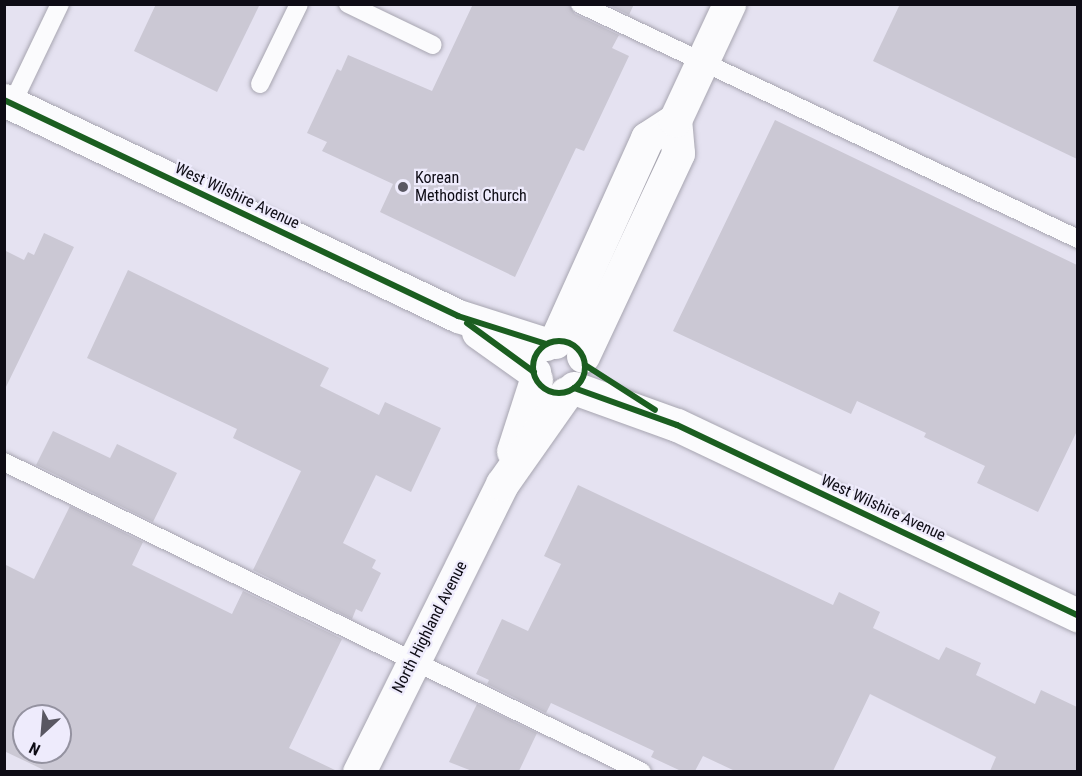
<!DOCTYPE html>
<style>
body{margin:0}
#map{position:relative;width:1082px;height:776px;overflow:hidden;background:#e5e2f1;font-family:"Roboto Condensed",sans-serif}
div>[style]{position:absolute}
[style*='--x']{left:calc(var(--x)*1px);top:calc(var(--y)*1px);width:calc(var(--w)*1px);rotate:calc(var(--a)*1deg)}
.building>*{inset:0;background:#cbc8d4}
.roads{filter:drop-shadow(0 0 2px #a7a5b0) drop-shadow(0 0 2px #a7a5b0)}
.lane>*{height:18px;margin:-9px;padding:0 9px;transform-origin:9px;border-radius:9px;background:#fbfbfd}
.street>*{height:33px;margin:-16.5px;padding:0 16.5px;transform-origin:16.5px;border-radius:16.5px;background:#fbfbfd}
.secondary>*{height:33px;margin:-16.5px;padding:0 16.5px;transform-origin:16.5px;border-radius:16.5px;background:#fbfbfd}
.cycleway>*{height:6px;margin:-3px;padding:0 3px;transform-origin:3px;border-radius:3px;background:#1b5e20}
.cycleway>.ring{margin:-3px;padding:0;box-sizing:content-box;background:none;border:6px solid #1b5e20;border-radius:50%}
.dots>*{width:16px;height:16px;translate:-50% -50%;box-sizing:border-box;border:3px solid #eeebfc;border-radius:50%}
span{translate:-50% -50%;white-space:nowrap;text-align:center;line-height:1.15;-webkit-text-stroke:4.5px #eeebfc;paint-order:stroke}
.poi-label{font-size:16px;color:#0e0c15}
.left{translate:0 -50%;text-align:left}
.street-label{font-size:16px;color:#0e0c15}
.frame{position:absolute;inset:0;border:6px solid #0e0c15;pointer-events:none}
.north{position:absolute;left:12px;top:704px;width:60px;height:60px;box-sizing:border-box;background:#eeebfc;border:2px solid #9492a0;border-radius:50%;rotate:206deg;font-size:16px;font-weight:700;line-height:24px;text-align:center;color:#0e0c15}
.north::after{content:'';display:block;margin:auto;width:21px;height:27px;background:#595762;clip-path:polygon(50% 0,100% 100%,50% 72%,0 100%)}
</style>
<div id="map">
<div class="building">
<i style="clip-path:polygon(156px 4px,260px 4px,217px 92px,134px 51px)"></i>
<i style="clip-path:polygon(473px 4px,569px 4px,575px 14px,619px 35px,612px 48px,629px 56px,584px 151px,576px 148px,515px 277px,380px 212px,393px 184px,322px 151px,327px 142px,307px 133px,337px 69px,341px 71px,348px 55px,432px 91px)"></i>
<i style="clip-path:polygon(607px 4px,634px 4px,629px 15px)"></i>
<i style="clip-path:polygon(900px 4px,1077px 4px,1077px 159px,873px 61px)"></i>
<i style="clip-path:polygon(775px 120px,1077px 265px,1077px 431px,1038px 512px,977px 483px,985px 466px,924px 437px,926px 433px,857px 401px,851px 414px,673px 331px)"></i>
<i style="clip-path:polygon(44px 233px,74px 247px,4px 391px,4px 250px,24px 260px,28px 252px,34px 255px)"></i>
<i style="clip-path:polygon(128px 270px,329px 368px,320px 386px,379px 415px,385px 402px,441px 428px,411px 492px,376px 475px,343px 543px,376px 560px,372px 568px,381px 573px,362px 612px,356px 609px,352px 619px,253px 570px,301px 471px,233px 438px,237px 429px,87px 358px)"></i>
<i style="clip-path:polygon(53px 431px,110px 458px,117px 444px,177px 473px,153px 522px,36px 465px)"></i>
<i style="clip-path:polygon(578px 485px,833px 605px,839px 592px,880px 612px,873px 628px,939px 660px,946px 647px,981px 663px,976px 675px,1035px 704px,1041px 690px,1077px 707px,1077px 771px,990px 771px,996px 757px,870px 694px,833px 771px,735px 771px,703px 756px,695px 771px,681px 771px,651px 757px,654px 751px,551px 703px,546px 713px,487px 684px,489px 680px,476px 674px,502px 619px,528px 631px,561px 564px,544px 556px)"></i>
<i style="clip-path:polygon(evenodd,70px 506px,143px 542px,132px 565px,232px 614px,243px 591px,342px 639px,289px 748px,337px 771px,46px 771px,4px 751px,4px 564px,34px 579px,70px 506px,24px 716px,60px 716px,60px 752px,24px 752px,24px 716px)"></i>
<i style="clip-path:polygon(477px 704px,537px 733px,519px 771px,472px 771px,449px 762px)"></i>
</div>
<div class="roads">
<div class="lane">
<i style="--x:348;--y:4;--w:94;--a:25.8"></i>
<i style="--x:580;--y:4;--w:551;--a:25.26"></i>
<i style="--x:260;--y:84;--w:89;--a:-64"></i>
<i style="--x:12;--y:104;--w:111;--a:-64.4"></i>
<i style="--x:4;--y:462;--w:709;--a:25.91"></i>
</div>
<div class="street">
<i style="--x:4;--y:100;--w:503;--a:25.44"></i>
<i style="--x:458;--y:316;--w:92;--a:17.7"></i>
<i style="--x:478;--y:332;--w:69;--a:35.5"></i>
<i style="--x:574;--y:388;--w:109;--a:19.8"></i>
<i style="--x:677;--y:425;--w:444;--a:25.4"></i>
</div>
<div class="secondary">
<i style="--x:555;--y:342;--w:224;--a:-65.7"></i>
<i style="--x:647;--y:138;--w:33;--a:-33"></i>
<i style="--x:583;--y:356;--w:224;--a:-64.9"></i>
<i style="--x:678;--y:153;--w:33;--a:-95"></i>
<i style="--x:675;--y:120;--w:128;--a:-65"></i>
<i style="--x:513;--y:451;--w:75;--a:-72.1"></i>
<i style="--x:359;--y:772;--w:322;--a:-63.6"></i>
<i style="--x:502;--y:484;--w:111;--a:-54.9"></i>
</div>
</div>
<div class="cycleway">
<i style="--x:4;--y:100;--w:503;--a:25.44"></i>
<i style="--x:458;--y:316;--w:92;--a:17.7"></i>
<i style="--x:467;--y:323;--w:83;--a:36.2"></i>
<i class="ring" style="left:533px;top:341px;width:46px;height:46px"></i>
<i style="--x:585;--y:365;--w:83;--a:32.7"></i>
<i style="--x:574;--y:388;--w:109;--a:19.8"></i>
<i style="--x:677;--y:425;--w:444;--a:25.4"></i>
</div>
<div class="dots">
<i style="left:403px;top:187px;background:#595762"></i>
</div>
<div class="poi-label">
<span class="left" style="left:415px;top:187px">Korean<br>Methodist Church</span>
</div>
<div class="street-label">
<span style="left:237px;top:196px;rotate:25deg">West Wilshire Avenue</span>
<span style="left:883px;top:508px;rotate:25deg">West Wilshire Avenue</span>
<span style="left:430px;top:627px;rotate:-63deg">North Highland Avenue</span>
</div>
<div class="frame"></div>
<div class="north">N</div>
</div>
